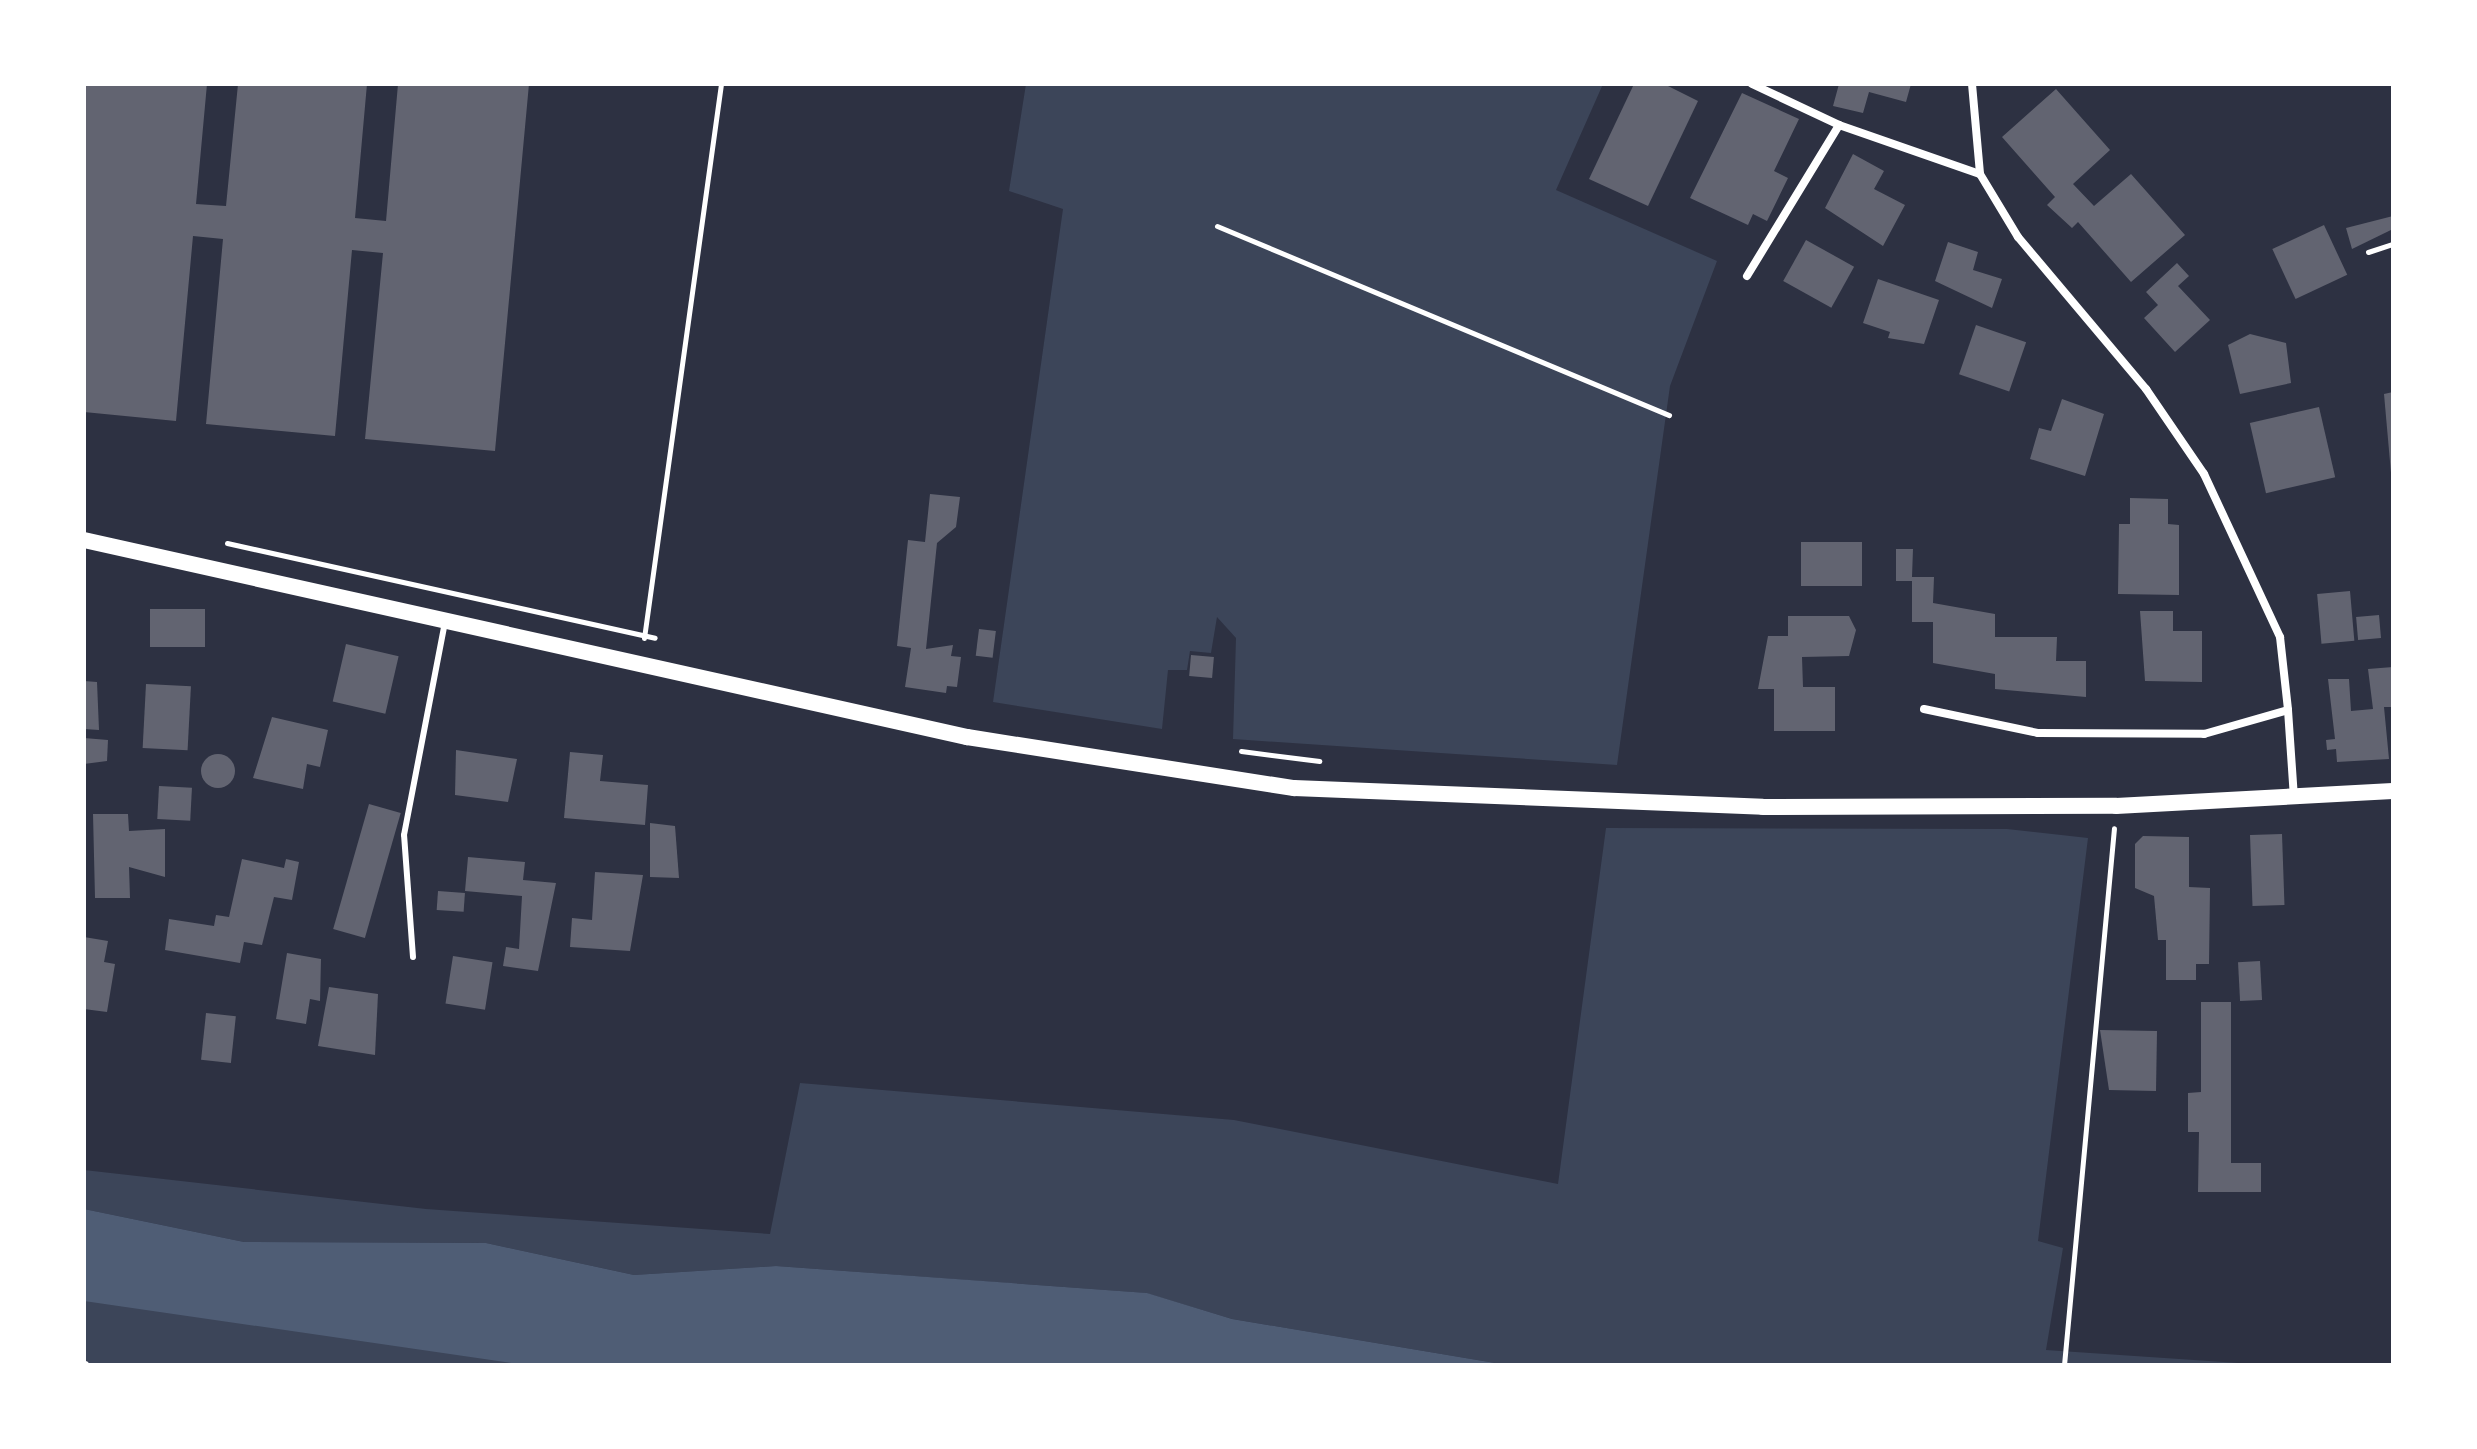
<!DOCTYPE html>
<style>
body{margin:0}
#map{position:relative;width:2477px;height:1449px;overflow:hidden;background:#2d3142;font-family:"Nunito Sans",sans-serif}
div>[style]{position:absolute}
[style*='--x']{left:calc(var(--x)*1px);top:calc(var(--y)*1px);width:calc(var(--w)*1px);rotate:calc(var(--a)*1deg)}
.green>*{inset:0;background:#3c4559}
.water>*{inset:0;background:#4f5d75}
.building>*{inset:0;background:#626471;transform-origin:0 0}
.round{border-radius:50%}
.path>*{height:5px;margin:-2.5px;padding:0 2.5px;transform-origin:2.5px;border-radius:2.5px;background:#fff}
.service>*{height:6px;margin:-3px;padding:0 3px;transform-origin:3px;border-radius:3px;background:#fff}
.minor>*{height:8px;margin:-4px;padding:0 4px;transform-origin:4px;border-radius:4px;background:#fff}
.secondary>*{height:16px;margin:-8px;padding:0 8px;transform-origin:8px;border-radius:8px;background:#fff}
span{translate:-50% -50%;white-space:nowrap;text-align:center;line-height:1.15;-webkit-text-stroke:6px #fff;paint-order:stroke}
.frame{position:absolute;inset:0;border:86px solid #fff;pointer-events:none}
</style>
<div id="map">
<div class="green">
<i style="clip-path:polygon(1026px 84px,1603px 84px,1556px 190px,1717px 261px,1670px 386px,1617px 765px,1233px 739px,1236px 638px,1217px 617px,1211px 653px,1190px 651px,1187px 670px,1168px 670px,1162px 729px,993px 702px,1063px 209px,1009px 191px)"></i>
<i style="clip-path:polygon(1606px 828px,2007px 829px,2088px 838px,2038px 1241px,2063px 1248px,2046px 1350px,2268px 1365px,1507px 1365px,1232px 1319px,1146px 1293px,776px 1266px,634px 1275px,486px 1243px,244px 1242px,84px 1209px,84px 1170px,426px 1209px,770px 1234px,800px 1083px,1234px 1120px,1558px 1184px)"></i>
<i style="clip-path:polygon(84px 1287px,666px 1365px,84px 1365px)"></i>
</div>
<div class="water">
<i style="clip-path:polygon(84px 1209px,244px 1242px,486px 1243px,634px 1275px,776px 1266px,1147px 1293px,1232px 1319px,1507px 1365px,526px 1365px,84px 1301px)"></i>
</div>
<div class="building">
<i style="clip-path:polygon(84px 84px,207px 84px,196px 204px,226px 206px,238px 84px,367px 84px,355px 218px,386px 221px,398px 84px,529px 84px,495px 451px,365px 439px,383px 253px,352px 250px,335px 436px,206px 424px,223px 239px,193px 236px,176px 421px,84px 412px)"></i>
<i style="clip-path:polygon(1634px 84px,1664px 84px,1698px 101px,1648px 206px,1589px 179px)"></i>
<i style="clip-path:polygon(1839px 84px,1911px 84px,1906px 102px,1869px 92px,1863px 113px,1833px 106px)"></i>
<i style="clip-path:polygon(2056px 89px,2110px 150px,2073px 184px,2094px 206px,2131px 174px,2185px 235px,2131px 282px,2078px 222px,2072px 228px,2047px 205px,2055px 197px,2002px 137px)"></i>
<i style="clip-path:polygon(1742px 93px,1799px 119px,1774px 171px,1788px 178px,1767px 221px,1753px 214px,1748px 225px,1690px 198px)"></i>
<i style="clip-path:polygon(1853px 154px,1884px 171px,1874px 189px,1905px 205px,1883px 246px,1825px 208px)"></i>
<i style="clip-path:polygon(2393px 216px,2393px 229px,2352px 249px,2346px 228px)"></i>
<i style="left:2324px;top:225px;width:55px;height:57px;rotate:65deg"></i>
<i style="left:1806px;top:240px;width:55px;height:47px;rotate:29deg"></i>
<i style="clip-path:polygon(1948px 242px,1978px 252px,1973px 270px,2002px 279px,1992px 308px,1935px 281px)"></i>
<i style="clip-path:polygon(2177px 263px,2189px 276px,2178px 286px,2210px 320px,2175px 352px,2144px 318px,2158px 305px,2146px 292px)"></i>
<i style="clip-path:polygon(1878px 279px,1939px 300px,1924px 344px,1888px 338px,1890px 332px,1863px 323px)"></i>
<i style="left:1976px;top:325px;width:53px;height:52px;rotate:19deg"></i>
<i style="clip-path:polygon(2250px 334px,2286px 343px,2291px 383px,2240px 394px,2228px 345px)"></i>
<i style="clip-path:polygon(2393px 392px,2393px 472px,2391px 473px,2384px 394px)"></i>
<i style="clip-path:polygon(2062px 399px,2104px 414px,2085px 476px,2030px 459px,2039px 428px,2051px 431px)"></i>
<i style="left:2319px;top:407px;width:72px;height:71px;rotate:77deg"></i>
<i style="clip-path:polygon(930px 494px,960px 497px,956px 527px,937px 543px,926px 649px,953px 645px,951px 656px,961px 657px,957px 687px,947px 686px,946px 693px,905px 687px,911px 648px,897px 646px,908px 540px,925px 542px)"></i>
<i style="clip-path:polygon(2130px 498px,2168px 499px,2168px 524px,2179px 525px,2179px 595px,2118px 594px,2119px 524px,2130px 524px)"></i>
<i style="left:1801px;top:542px;width:61px;height:44px"></i>
<i style="clip-path:polygon(1896px 549px,1913px 549px,1912px 577px,1934px 577px,1933px 603px,1995px 614px,1995px 637px,2057px 637px,2056px 661px,2086px 661px,2086px 697px,1995px 689px,1995px 674px,1933px 663px,1933px 622px,1912px 622px,1912px 581px,1896px 581px)"></i>
<i style="left:2350px;top:591px;width:50px;height:33px;rotate:85deg"></i>
<i style="left:150px;top:609px;width:55px;height:38px"></i>
<i style="clip-path:polygon(2140px 611px,2173px 611px,2173px 631px,2202px 631px,2202px 682px,2145px 681px)"></i>
<i style="left:2379px;top:615px;width:23px;height:23px;rotate:85deg"></i>
<i style="clip-path:polygon(1788px 616px,1849px 616px,1856px 630px,1849px 656px,1802px 657px,1803px 687px,1835px 687px,1835px 731px,1774px 731px,1774px 689px,1758px 689px,1768px 636px,1788px 636px)"></i>
<i style="left:979px;top:629px;width:17px;height:27px;rotate:7deg"></i>
<i style="left:346px;top:644px;width:54px;height:59px;rotate:13deg"></i>
<i style="left:1191px;top:655px;width:23px;height:21px;rotate:5deg"></i>
<i style="clip-path:polygon(2393px 667px,2393px 707px,2384px 707px,2389px 759px,2337px 762px,2336px 749px,2327px 750px,2326px 740px,2335px 739px,2328px 679px,2349px 679px,2351px 711px,2373px 709px,2368px 669px)"></i>
<i style="clip-path:polygon(84px 681px,97px 682px,99px 730px,84px 729px)"></i>
<i style="left:146px;top:684px;width:45px;height:64px;rotate:3deg"></i>
<i style="clip-path:polygon(272px 717px,328px 730px,320px 767px,307px 764px,303px 789px,253px 778px)"></i>
<i style="clip-path:polygon(84px 738px,108px 740px,107px 761px,84px 764px)"></i>
<i style="clip-path:polygon(456px 750px,517px 759px,508px 802px,455px 795px)"></i>
<i style="clip-path:polygon(570px 752px,603px 755px,600px 781px,648px 785px,645px 825px,564px 818px)"></i>
<i class="round" style="left:201px;top:754px;width:34px;height:34px"></i>
<i style="left:159px;top:786px;width:33px;height:33px;rotate:3deg"></i>
<i style="left:369px;top:804px;width:33px;height:130px;rotate:16deg"></i>
<i style="clip-path:polygon(93px 814px,128px 814px,129px 831px,165px 829px,165px 877px,129px 867px,130px 898px,95px 898px)"></i>
<i style="clip-path:polygon(650px 823px,675px 826px,679px 878px,650px 877px)"></i>
<i style="left:2282px;top:834px;width:71px;height:32px;rotate:88deg"></i>
<i style="clip-path:polygon(2143px 836px,2189px 837px,2189px 887px,2210px 888px,2209px 964px,2196px 964px,2196px 980px,2166px 980px,2166px 940px,2158px 940px,2154px 896px,2135px 888px,2135px 844px)"></i>
<i style="clip-path:polygon(468px 857px,525px 862px,523px 880px,556px 883px,538px 971px,503px 966px,506px 947px,519px 949px,522px 896px,465px 891px)"></i>
<i style="clip-path:polygon(242px 859px,284px 868px,286px 859px,299px 862px,292px 900px,274px 897px,262px 945px,244px 942px,240px 963px,165px 950px,169px 919px,214px 926px,216px 915px,229px 917px)"></i>
<i style="clip-path:polygon(595px 872px,643px 875px,630px 951px,570px 947px,572px 918px,592px 920px)"></i>
<i style="left:438px;top:891px;width:27px;height:19px;rotate:4deg"></i>
<i style="clip-path:polygon(84px 937px,108px 941px,104px 962px,115px 964px,107px 1012px,84px 1009px)"></i>
<i style="clip-path:polygon(287px 953px,321px 959px,320px 1001px,310px 999px,306px 1024px,276px 1019px)"></i>
<i style="left:453px;top:956px;width:40px;height:48px;rotate:9deg"></i>
<i style="left:2260px;top:961px;width:39px;height:22px;rotate:87deg"></i>
<i style="clip-path:polygon(329px 987px,378px 994px,375px 1055px,318px 1046px)"></i>
<i style="clip-path:polygon(2201px 1002px,2231px 1002px,2231px 1163px,2261px 1163px,2261px 1192px,2198px 1192px,2199px 1132px,2188px 1132px,2188px 1093px,2201px 1092px)"></i>
<i style="left:206px;top:1013px;width:30px;height:47px;rotate:6deg"></i>
<i style="clip-path:polygon(2100px 1030px,2157px 1031px,2156px 1091px,2109px 1090px)"></i>
</div>
<div class="path">
<i style="--x:1217;--y:226;--w:490;--a:22.7"></i>
<i style="--x:2368;--y:252;--w:26;--a:-18"></i>
<i style="--x:227;--y:543;--w:438;--a:12.5"></i>
<i style="--x:644;--y:638;--w:559;--a:-82.09"></i>
<i style="--x:1241;--y:751;--w:79;--a:7.3"></i>
<i style="--x:2064;--y:1365;--w:539;--a:-84.68"></i>
</div>
<div class="service">
<i style="--x:413;--y:957;--w:122;--a:-94.2"></i>
<i style="--x:404;--y:835;--w:217;--a:-79.1"></i>
</div>
<div class="minor">
<i style="--x:1752;--y:84;--w:96;--a:25.2"></i>
<i style="--x:1839;--y:125;--w:149;--a:19.2"></i>
<i style="--x:1972;--y:84;--w:90;--a:84.9"></i>
<i style="--x:1980;--y:174;--w:74;--a:58.9"></i>
<i style="--x:2018;--y:237;--w:199;--a:49.9"></i>
<i style="--x:2146;--y:389;--w:103;--a:55.7"></i>
<i style="--x:2204;--y:474;--w:180;--a:65"></i>
<i style="--x:2280;--y:637;--w:73;--a:83.7"></i>
<i style="--x:1747;--y:276;--w:177;--a:-58.6"></i>
<i style="--x:1924;--y:709;--w:116;--a:11.9"></i>
<i style="--x:2038;--y:733;--w:166;--a:0.3"></i>
<i style="--x:2204;--y:734;--w:87;--a:-15.9"></i>
<i style="--x:2288;--y:710;--w:89;--a:86.1"></i>
<i style="--x:84;--y:1365;--w:1;--a:0"></i>
</div>
<div class="secondary">
<i style="--x:84;--y:540;--w:905;--a:12.58"></i>
<i style="--x:967;--y:737;--w:331;--a:8.9"></i>
<i style="--x:1294;--y:788;--w:469;--a:2.3"></i>
<i style="--x:1763;--y:807;--w:353;--a:-0.2"></i>
<i style="--x:2116;--y:806;--w:277;--a:-3.1"></i>
</div>
<div class="frame"></div>
</div>
